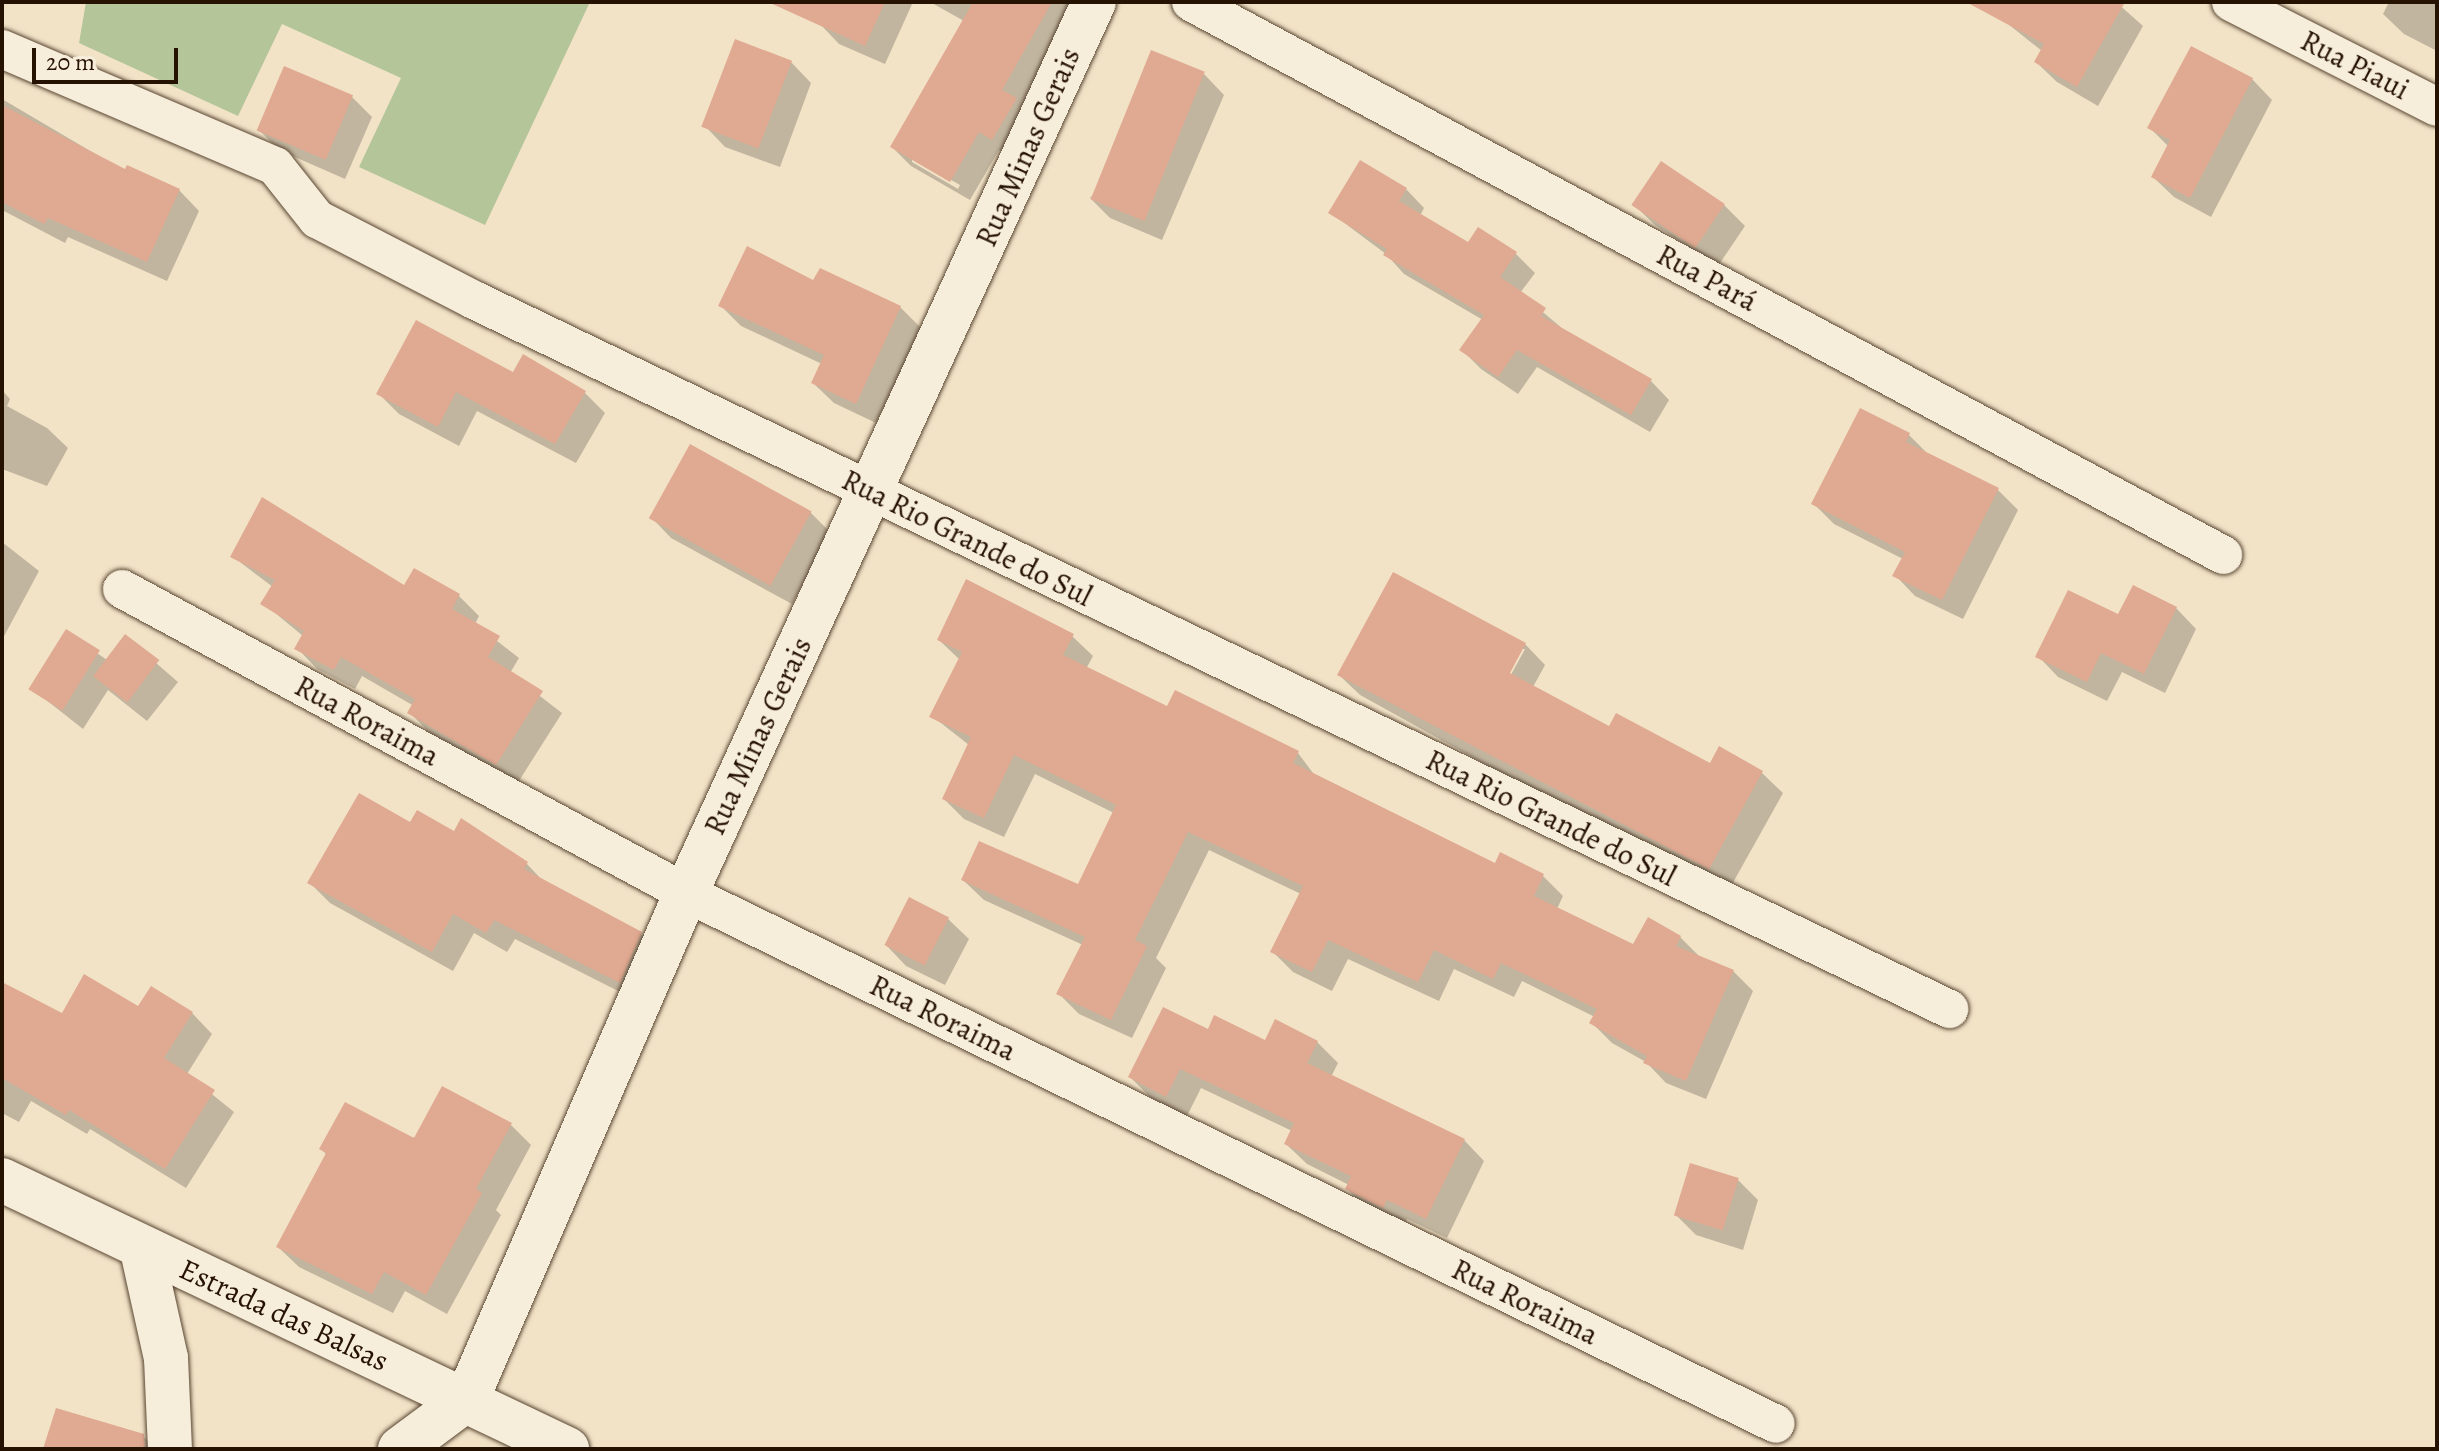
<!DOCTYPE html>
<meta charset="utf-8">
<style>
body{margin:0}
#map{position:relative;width:2439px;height:1451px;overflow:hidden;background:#f2e3c7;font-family:Alegreya,serif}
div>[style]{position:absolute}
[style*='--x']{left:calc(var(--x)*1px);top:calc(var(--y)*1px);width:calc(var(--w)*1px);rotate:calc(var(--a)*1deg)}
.green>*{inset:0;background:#b4c59a}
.shadow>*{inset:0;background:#0003}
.building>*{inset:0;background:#e0a991;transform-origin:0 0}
.roads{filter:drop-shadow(0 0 2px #594632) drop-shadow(0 0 2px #594632)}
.minor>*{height:38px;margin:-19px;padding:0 19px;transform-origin:19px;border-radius:19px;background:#f7eddb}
.tertiary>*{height:44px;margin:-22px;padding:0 22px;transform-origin:22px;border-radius:22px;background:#f7eddb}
span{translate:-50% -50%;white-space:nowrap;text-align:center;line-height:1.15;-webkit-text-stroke:7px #f7eddb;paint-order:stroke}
.street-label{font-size:30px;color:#261201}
.frame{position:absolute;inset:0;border:4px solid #261201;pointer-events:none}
.scale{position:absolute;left:32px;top:48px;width:146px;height:36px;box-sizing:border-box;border:4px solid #261201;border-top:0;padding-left:10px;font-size:24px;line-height:28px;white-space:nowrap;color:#261201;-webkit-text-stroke:6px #f7eddb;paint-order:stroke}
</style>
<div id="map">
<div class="green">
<i style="clip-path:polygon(86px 2px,590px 2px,485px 225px,359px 167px,401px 78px,282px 24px,238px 116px,79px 43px)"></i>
</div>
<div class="shadow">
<i style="clip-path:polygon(830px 2px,913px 2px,885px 64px,839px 44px,820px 24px)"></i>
<i style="clip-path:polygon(evenodd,930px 2px,1066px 2px,1076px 12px,1012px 158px,999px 150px,970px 200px,911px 166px,892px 147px,964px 21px,930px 2px,912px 158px,960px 185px,958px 189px,912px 162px,912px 158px)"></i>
<i style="clip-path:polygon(2013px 2px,2116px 2px,2143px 26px,2098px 106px,2057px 82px,2036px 62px,2042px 51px,2003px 20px)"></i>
<i style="clip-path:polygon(2389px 2px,2437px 2px,2437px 51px,2404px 34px,2383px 14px)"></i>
<i style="clip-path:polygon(791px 62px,811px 83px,780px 167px,725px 147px,705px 126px)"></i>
<i style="clip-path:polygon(1204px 74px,1224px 95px,1162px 240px,1110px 218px,1090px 198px)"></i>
<i style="clip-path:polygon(2252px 79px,2272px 100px,2211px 217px,2174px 197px,2153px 177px,2169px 147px,2150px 128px)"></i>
<i style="clip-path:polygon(352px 97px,372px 117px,345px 179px,279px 150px,258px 129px)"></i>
<i style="clip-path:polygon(2px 99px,126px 172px,179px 190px,199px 211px,167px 281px,68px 237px,65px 243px,2px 210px)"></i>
<i style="clip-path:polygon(1661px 164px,1724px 205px,1745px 226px,1718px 266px,1655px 225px,1634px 205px)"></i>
<i style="clip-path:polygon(1406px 189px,1424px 208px,1420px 216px,1469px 245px,1479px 230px,1516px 254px,1535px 273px,1520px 293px,1563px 329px,1651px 381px,1669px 400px,1650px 432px,1537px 367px,1518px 394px,1481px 369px,1462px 350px,1483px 320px,1404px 274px,1386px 254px,1331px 213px)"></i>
<i style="clip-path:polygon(814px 283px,900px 307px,921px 328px,876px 423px,834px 403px,813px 383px,822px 364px,741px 326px,720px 305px)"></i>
<i style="clip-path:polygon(514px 375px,585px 393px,605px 413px,576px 463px,477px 411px,459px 446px,399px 414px,378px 393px)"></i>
<i style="clip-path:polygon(2px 390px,10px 399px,7px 406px,47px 428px,68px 448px,47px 486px,2px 469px)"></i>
<i style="clip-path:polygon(1909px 435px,1930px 456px,1998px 490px,2018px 510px,1963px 619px,1915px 596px,1895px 575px,1903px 559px,1834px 524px,1813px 503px)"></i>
<i style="clip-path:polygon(810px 512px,831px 533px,792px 604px,671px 538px,651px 517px)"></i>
<i style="clip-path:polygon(2px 542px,39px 571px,2px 640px)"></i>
<i style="clip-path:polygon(232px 556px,405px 588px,415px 570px,459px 596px,479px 616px,475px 624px,519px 658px,510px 673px,562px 713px,517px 784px,430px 733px,410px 713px,414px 706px,362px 676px,355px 689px,317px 669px,297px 648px,303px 636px,263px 603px,273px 587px)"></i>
<i style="clip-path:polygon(2176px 608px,2196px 629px,2165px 693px,2122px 672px,2107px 701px,2058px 677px,2038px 656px,2119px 617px)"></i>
<i style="clip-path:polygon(67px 632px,107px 660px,126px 637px,178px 682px,147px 721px,108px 690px,83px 729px,31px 688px)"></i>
<i style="clip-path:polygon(1072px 636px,1093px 656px,1086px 669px,1168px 709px,1298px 753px,1316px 777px,1495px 866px,1543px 876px,1563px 896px,1557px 909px,1634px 946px,1680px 937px,1702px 959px,1733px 971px,1753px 991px,1706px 1099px,1666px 1083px,1646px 1062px,1612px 1043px,1592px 1023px,1595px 1017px,1522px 981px,1514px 997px,1454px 969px,1439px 1001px,1348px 959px,1332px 991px,1293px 972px,1273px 952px,1301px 894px,1209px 850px,1156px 958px,1166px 968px,1132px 1038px,1079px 1014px,1059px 994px,1083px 945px,984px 900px,963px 880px,1079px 887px,1114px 813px,1035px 774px,1004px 837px,964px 819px,944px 799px,969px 745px,932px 716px,960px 660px,939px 640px)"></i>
<i style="clip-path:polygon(evenodd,1525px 644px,1545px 665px,1533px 687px,1610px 729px,1710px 766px,1762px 773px,1783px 793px,1730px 888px,1492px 768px,1360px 695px,1339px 675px,1525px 644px,1521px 649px,1525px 649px,1507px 682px,1503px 681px,1521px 649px)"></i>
<i style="clip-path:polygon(411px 825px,454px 834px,527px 864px,544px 882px,641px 934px,661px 954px,640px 1002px,515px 939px,507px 952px,474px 933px,453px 971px,330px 903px,310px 883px)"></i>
<i style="clip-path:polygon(910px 900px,948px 919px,969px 939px,945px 985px,906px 966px,886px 945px)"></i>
<i style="clip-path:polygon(2px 986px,62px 1016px,139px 1009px,192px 1013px,212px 1034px,187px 1074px,234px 1112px,186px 1188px,90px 1129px,87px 1134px,31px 1101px,19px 1122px,2px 1113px)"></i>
<i style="clip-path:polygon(1209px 1031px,1266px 1043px,1317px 1042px,1338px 1063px,1331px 1077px,1464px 1140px,1484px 1161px,1447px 1238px,1407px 1219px,1404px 1227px,1367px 1209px,1347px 1189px,1349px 1185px,1307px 1164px,1286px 1144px,1292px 1131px,1201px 1088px,1187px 1116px,1151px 1098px,1130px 1077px)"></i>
<i style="clip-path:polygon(511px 1125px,531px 1145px,496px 1210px,501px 1215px,447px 1314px,405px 1291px,393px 1313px,299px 1267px,278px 1247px,327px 1155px,321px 1149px)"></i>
<i style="clip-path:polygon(1738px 1180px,1758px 1200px,1743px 1250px,1696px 1235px,1676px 1215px)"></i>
<i style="clip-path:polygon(143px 1436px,156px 1449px,45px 1449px)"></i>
</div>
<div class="building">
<i style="clip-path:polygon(768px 2px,885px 2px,865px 46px)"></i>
<i style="clip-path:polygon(973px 2px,1052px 2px,1002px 90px,1017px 98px,992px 140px,979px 132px,950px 182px,890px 147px)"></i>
<i style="clip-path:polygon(1966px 2px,2125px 2px,2077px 87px,2034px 62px,2044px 44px)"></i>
<i style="left:735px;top:39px;width:61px;height:94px;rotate:21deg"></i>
<i style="clip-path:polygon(2191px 46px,2253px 78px,2190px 198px,2151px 177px,2170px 140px,2147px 128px)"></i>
<i style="left:1151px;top:50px;width:58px;height:161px;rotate:22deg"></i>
<i style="left:284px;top:66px;width:75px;height:70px;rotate:23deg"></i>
<i style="clip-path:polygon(2px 105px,125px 169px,127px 165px,180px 189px,147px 262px,48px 218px,44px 224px,2px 202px)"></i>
<i style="clip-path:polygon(1360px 160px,1407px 188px,1399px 201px,1468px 242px,1478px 227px,1517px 252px,1500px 277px,1546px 308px,1541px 316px,1652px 379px,1631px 415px,1517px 350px,1498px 377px,1459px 350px,1484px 315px,1383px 255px,1387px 249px,1328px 213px)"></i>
<i style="left:1661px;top:161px;width:77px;height:53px;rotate:34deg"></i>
<i style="clip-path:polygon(747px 246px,813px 280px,820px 268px,901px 306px,856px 404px,811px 383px,824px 355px,718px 306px)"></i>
<i style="clip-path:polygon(416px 320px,513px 372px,523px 354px,586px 391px,555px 444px,456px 392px,438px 427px,376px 394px)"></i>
<i style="clip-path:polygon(1860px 408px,1910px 433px,1906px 442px,1999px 488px,1942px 600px,1892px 576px,1905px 552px,1811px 504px)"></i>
<i style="left:690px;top:444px;width:139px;height:85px;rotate:29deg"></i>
<i style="clip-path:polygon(262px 497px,404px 585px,414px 568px,460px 594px,452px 609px,500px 636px,488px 657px,543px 691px,496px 765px,407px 713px,415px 699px,341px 657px,334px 670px,294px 649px,304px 631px,260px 604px,275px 580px,230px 557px)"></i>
<i style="clip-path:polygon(1393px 572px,1526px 643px,1510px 673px,1609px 726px,1616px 713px,1710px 763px,1719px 746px,1763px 771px,1709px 869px,1337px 675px)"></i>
<i style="clip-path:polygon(966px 579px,1074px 634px,1063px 655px,1167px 706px,1175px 690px,1299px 751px,1293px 763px,1495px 863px,1500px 852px,1544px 874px,1534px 896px,1633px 944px,1648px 917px,1681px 936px,1676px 946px,1734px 970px,1686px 1081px,1643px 1063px,1647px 1056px,1589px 1023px,1597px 1009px,1501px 963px,1493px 979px,1434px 950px,1418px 982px,1328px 940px,1312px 972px,1270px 952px,1303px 886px,1188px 832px,1135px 940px,1147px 946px,1111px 1020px,1056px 994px,1085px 937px,961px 880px,979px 841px,1078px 884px,1116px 805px,1014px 755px,984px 818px,942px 799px,971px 737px,929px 717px,962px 652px,937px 640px)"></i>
<i style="clip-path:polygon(2133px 585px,2177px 607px,2144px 674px,2101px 653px,2087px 682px,2035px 657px,2068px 590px,2118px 614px)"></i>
<i style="left:66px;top:629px;width:40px;height:71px;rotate:32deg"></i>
<i style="left:125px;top:634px;width:43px;height:53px;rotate:37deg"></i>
<i style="clip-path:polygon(359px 793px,410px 822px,417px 810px,454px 831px,461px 818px,528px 862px,524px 869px,642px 932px,620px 983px,494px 920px,486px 933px,453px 914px,432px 952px,307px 883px)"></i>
<i style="left:909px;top:897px;width:45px;height:54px;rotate:27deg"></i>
<i style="clip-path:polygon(84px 974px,138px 1006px,151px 986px,193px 1012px,164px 1058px,215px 1090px,165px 1169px,69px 1110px,66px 1115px,2px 1078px,2px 982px,62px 1013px)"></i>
<i style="clip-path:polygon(1163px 1007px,1208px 1029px,1214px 1015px,1265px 1040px,1275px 1019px,1318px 1041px,1307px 1063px,1465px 1139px,1426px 1219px,1387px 1200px,1383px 1208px,1345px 1189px,1351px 1176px,1284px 1144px,1294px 1123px,1180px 1069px,1166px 1097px,1128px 1077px)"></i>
<i style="clip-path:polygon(442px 1086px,512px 1123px,476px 1189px,482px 1193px,426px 1295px,384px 1272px,372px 1294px,276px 1247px,326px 1153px,319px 1149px,345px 1102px,414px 1138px)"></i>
<i style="left:1690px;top:1163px;width:51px;height:55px;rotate:17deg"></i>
<i style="clip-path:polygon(56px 1408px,144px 1434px,145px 1449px,43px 1449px)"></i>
</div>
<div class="roads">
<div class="minor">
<i style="--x:1191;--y:2;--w:1171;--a:28.18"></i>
<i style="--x:2231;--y:2;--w:231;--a:27"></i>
<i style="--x:2;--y:49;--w:297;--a:23.2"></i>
<i style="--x:275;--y:166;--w:68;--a:51.6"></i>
<i style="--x:317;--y:219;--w:177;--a:27.3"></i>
<i style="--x:474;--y:300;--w:1637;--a:25.67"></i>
<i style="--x:122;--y:589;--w:641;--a:28.32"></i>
<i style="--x:686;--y:893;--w:1212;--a:25.97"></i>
</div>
<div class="tertiary">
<i style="--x:2;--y:1180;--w:626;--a:25.46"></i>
<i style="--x:142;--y:1250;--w:111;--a:77.5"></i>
<i style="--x:166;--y:1358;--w:91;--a:87.5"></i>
<i style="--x:400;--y:1449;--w:84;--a:-36.7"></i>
<i style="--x:467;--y:1399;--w:551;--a:-66.6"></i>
<i style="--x:686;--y:893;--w:980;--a:-65.4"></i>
</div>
</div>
<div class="street-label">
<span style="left:2355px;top:65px;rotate:27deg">Rua Piaui</span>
<span style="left:1028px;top:147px;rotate:-66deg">Rua Minas Gerais</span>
<span style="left:1707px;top:278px;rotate:28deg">Rua Pará</span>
<span style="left:967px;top:538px;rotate:26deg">Rua Rio Grande do Sul</span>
<span style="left:367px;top:721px;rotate:28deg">Rua Roraima</span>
<span style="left:758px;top:736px;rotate:-65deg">Rua Minas Gerais</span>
<span style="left:1551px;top:818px;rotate:26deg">Rua Rio Grande do Sul</span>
<span style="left:943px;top:1018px;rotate:26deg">Rua Roraima</span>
<span style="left:1525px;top:1302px;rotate:26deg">Rua Roraima</span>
<span style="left:284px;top:1315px;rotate:25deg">Estrada das Balsas</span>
</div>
<div class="frame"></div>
<div class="scale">20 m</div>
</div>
